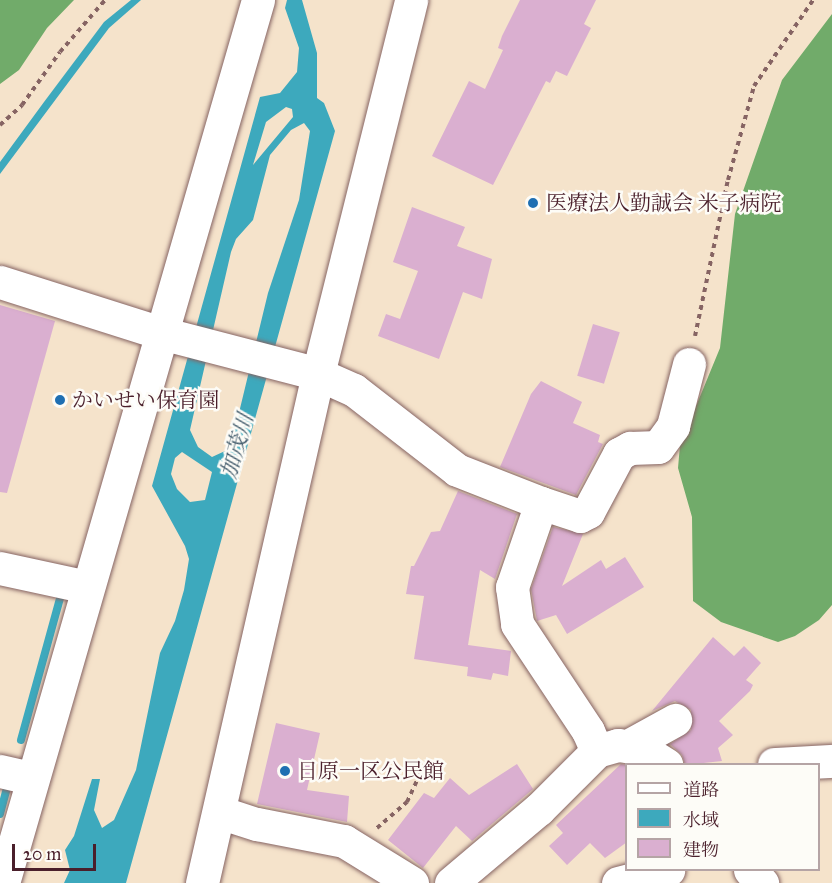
<!DOCTYPE html>
<meta charset="utf-8">
<style>
body{margin:0}
#map{position:relative;width:832px;height:883px;overflow:hidden;background:#f5e3cb;font-family:"IM FELL Great Primer","Noto Serif JP",serif}
div>[style]{position:absolute}
[style*='--x']{left:calc(var(--x)*1px);top:calc(var(--y)*1px);width:calc(var(--w)*1px);rotate:calc(var(--a)*1deg)}
.forest>*{inset:0;background:#71ab6a}
.water>*{inset:0;background:#3da9bd}
.stream>*{height:8px;margin:-4px;padding:0 4px;transform-origin:4px;border-radius:4px;background:#3da9bd}
.building>*{inset:0;background:#daafd0;transform-origin:0 0}
.path>*{height:4px;margin-top:-2px;transform-origin:0;background:repeating-linear-gradient(90deg,#866463 0 4.5px,transparent 0 9px)}
.roads{filter:drop-shadow(0 0 2px #866463) drop-shadow(0 0 2px #866463)}
.minor>*{height:33px;margin:-16.5px;padding:0 16.5px;transform-origin:16.5px;border-radius:16.5px;background:#fff}
.dots>*{width:16px;height:16px;translate:-50% -50%;box-sizing:border-box;border:3px solid #fdfcf7;border-radius:50%}
span{translate:-50% -50%;white-space:nowrap;text-align:center;line-height:1.15;-webkit-text-stroke:5px #fdfcf7;paint-order:stroke}
.poi-label{font-size:21px;color:#4a1f2b}
.left{translate:0 -50%;text-align:left}
.water-label{font-size:22px;color:#445d6d;font-style:italic}
.legend{position:absolute;left:625px;top:763px;width:195px;height:108px;box-sizing:border-box;background:#fdfcf7;border:2px solid #b5a4a5;margin:0;padding:8px 10px;list-style:none;font-size:18px;color:#4a1f2b}
.legend li{display:flex;align-items:center;gap:12px;height:30px}
.legend b{width:30px;border:2px solid #b5a4a5}
.scale{position:absolute;left:12px;top:844px;width:84px;height:27px;box-sizing:border-box;border:3px solid #4a1f2b;border-top:0;padding-left:8px;font-size:18px;line-height:21px;white-space:nowrap;color:#4a1f2b;-webkit-text-stroke:4px #fdfcf7;paint-order:stroke}
</style>
<div id="map">
<div class="forest">
<i style="clip-path:polygon(0 0,74px 0,47px 28px,19px 70px,0 84px)"></i>
<i style="clip-path:polygon(832px 14px,832px 605px,819px 620px,795px 636px,778px 642px,721px 622px,693px 601px,692px 517px,678px 468px,680px 445px,720px 348px,735px 214px,782px 80px)"></i>
</div>
<div class="water">
<i style="clip-path:polygon(131px 0,141px 0,109px 28px,0 174px,0 162px,44px 102px,104px 22px)"></i>
<i style="clip-path:polygon(evenodd,287px 0,302px 0,317px 53px,317px 98px,324px 103px,335px 131px,126px 883px,64px 883px,70px 870px,65px 850px,74px 836px,92px 779px,100px 779px,94px 810px,102px 828px,114px 820px,136px 770px,160px 653px,175px 621px,184px 590px,189px 559px,185px 546px,152px 486px,260px 97px,280px 93px,297px 72px,299px 48px,285px 8px,287px 0,286px 107px,292px 109px,293px 117px,253px 165px,266px 122px,286px 107px,287px 0,304px 123px,310px 131px,299px 200px,268px 293px,236px 425px,225px 451px,212px 457px,198px 447px,190px 430px,231px 252px,236px 239px,253px 220px,270px 155px,291px 130px,304px 123px,287px 0,182px 452px,212px 472px,205px 500px,190px 502px,177px 489px,171px 474px,175px 458px,182px 452px)"></i>
</div>
<div class="stream">
<i style="--x:21;--y:740;--w:147;--a:-74.6"></i>
<i style="--x:0;--y:814;--w:24;--a:-75"></i>
</div>
<div class="building">
<i style="clip-path:polygon(520px 0,596px 0,584px 24px,591px 28px,567px 76px,556px 71px,550px 83px,546px 81px,493px 185px,432px 156px,469px 81px,485px 89px,503px 50px,498px 48px,502px 36px)"></i>
<i style="clip-path:polygon(412px 207px,465px 227px,457px 246px,492px 259px,482px 299px,463px 292px,439px 359px,378px 336px,386px 314px,400px 319px,418px 271px,393px 262px)"></i>
<i style="clip-path:polygon(0 305px,55px 321px,7px 493px,0 492px)"></i>
<i style="left:593px;top:324px;width:28px;height:54px;rotate:17deg"></i>
<i style="clip-path:polygon(541px 381px,582px 402px,573px 423px,600px 435px,598px 442px,603px 444px,576px 495px,500px 467px,531px 394px)"></i>
<i style="clip-path:polygon(458px 491px,517px 514px,495px 579px,480px 570px,468px 645px,511px 651px,508px 676px,493px 673px,491px 680px,467px 676px,468px 667px,414px 659px,424px 596px,406px 594px,411px 566px,414px 566px,431px 532px,440px 531px)"></i>
<i style="clip-path:polygon(553px 527px,583px 534px,562px 586px,601px 560px,606px 569px,625px 557px,644px 587px,567px 634px,556px 615px,537px 621px,531px 589px)"></i>
<i style="clip-path:polygon(713px 637px,734px 656px,744px 646px,761px 663px,746px 680px,753px 685px,750px 691px,719px 721px,733px 735px,718px 748px,722px 761px,685px 765px,682px 755px,670px 744px,691px 730px,691px 710px,675px 701px,652px 711px)"></i>
<i style="clip-path:polygon(276px 723px,320px 733px,307px 790px,349px 796px,347px 822px,257px 804px)"></i>
<i style="clip-path:polygon(517px 764px,533px 789px,472px 841px,456px 826px,423px 868px,388px 840px,424px 793px,434px 798px,450px 778px,469px 795px)"></i>
<i style="clip-path:polygon(621px 764px,627px 765px,627px 842px,605px 858px,590px 843px,567px 865px,549px 846px,563px 833px,556px 825px)"></i>
</div>
<div class="path">
<i style="--x:0;--y:125;--w:30;--a:-42"></i>
<i style="--x:22;--y:105;--w:65;--a:-54.4"></i>
<i style="--x:60;--y:52;--w:69;--a:-49.1"></i>
<i style="--x:695;--y:336;--w:159;--a:-78.1"></i>
<i style="--x:728;--y:180;--w:98;--a:-74.5"></i>
<i style="--x:754;--y:86;--w:104;--a:-55.5"></i>
<i style="--x:377;--y:828;--w:40;--a:-41"></i>
<i style="--x:407;--y:802;--w:45;--a:-65.1"></i>
</div>
<div class="roads">
<div class="minor">
<i style="--x:0;--y:282;--w:169;--a:17.6"></i>
<i style="--x:161;--y:333;--w:162;--a:14.6"></i>
<i style="--x:318;--y:374;--w:39;--a:24"></i>
<i style="--x:354;--y:390;--w:130;--a:37.8"></i>
<i style="--x:457;--y:470;--w:90;--a:21.4"></i>
<i style="--x:541;--y:503;--w:89;--a:109"></i>
<i style="--x:512;--y:587;--w:37;--a:82"></i>
<i style="--x:517;--y:624;--w:128;--a:56.4"></i>
<i style="--x:588;--y:731;--w:22;--a:66"></i>
<i style="--x:597;--y:751;--w:22;--a:-16"></i>
<i style="--x:618;--y:745;--w:22;--a:8"></i>
<i style="--x:640;--y:748;--w:31;--a:32"></i>
<i style="--x:541;--y:503;--w:41;--a:18.4"></i>
<i style="--x:580;--y:516;--w:9;--a:-27"></i>
<i style="--x:588;--y:512;--w:66;--a:-61.9"></i>
<i style="--x:619;--y:454;--w:13;--a:-29"></i>
<i style="--x:630;--y:448;--w:28;--a:-2"></i>
<i style="--x:658;--y:447;--w:26;--a:-54"></i>
<i style="--x:673;--y:426;--w:64;--a:-75.5"></i>
<i style="--x:0;--y:568;--w:89;--a:12.3"></i>
<i style="--x:628;--y:746;--w:54;--a:-29"></i>
<i style="--x:774;--y:764;--w:58;--a:-3"></i>
<i style="--x:0;--y:771;--w:32;--a:13"></i>
<i style="--x:219;--y:812;--w:40;--a:18"></i>
<i style="--x:257;--y:824;--w:89;--a:11.1"></i>
<i style="--x:344;--y:841;--w:80;--a:31.7"></i>
<i style="--x:750;--y:870;--w:18;--a:47"></i>
<i style="--x:3;--y:883;--w:919;--a:-73.89"></i>
<i style="--x:202;--y:883;--w:522;--a:-77.16"></i>
<i style="--x:318;--y:374;--w:385;--a:-76"></i>
<i style="--x:451;--y:883;--w:115;--a:-40.1"></i>
<i style="--x:539;--y:809;--w:82;--a:-45"></i>
<i style="--x:618;--y:883;--w:52;--a:-14.6"></i>
</div>
</div>
<div class="dots">
<i style="left:533px;top:203px;background:#1f6fb2"></i>
<i style="left:60px;top:400px;background:#1f6fb2"></i>
<i style="left:285px;top:771px;background:#1f6fb2"></i>
</div>
<div class="poi-label">
<span class="left" style="left:546px;top:203px">医療法人勤誠会 米子病院</span>
<span class="left" style="left:72px;top:400px">かいせい保育園</span>
<span class="left" style="left:297px;top:771px">日原一区公民館</span>
</div>
<div class="water-label">
<span style="left:237px;top:446px;rotate:-74deg">加茂川</span>
</div>
<ul class="legend">
<li><b style="height:8px;background:#fff"></b>道路</li>
<li><b style="height:16px;background:#3da9bd"></b>水域</li>
<li><b style="height:16px;background:#daafd0"></b>建物</li>
</ul>
<div class="scale">20 m</div>
</div>
